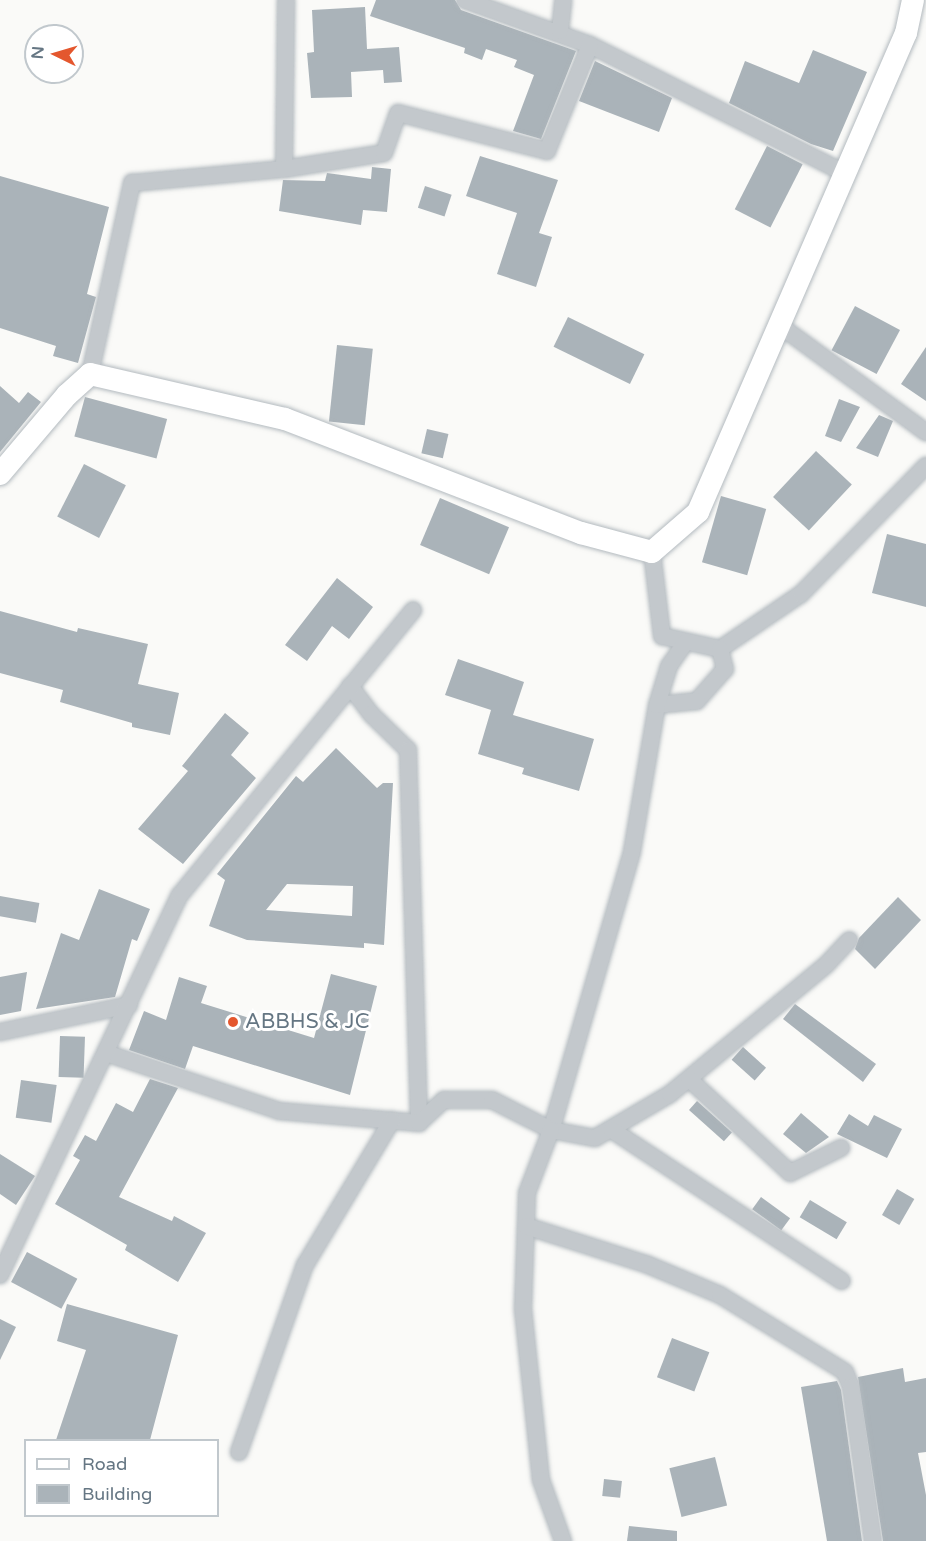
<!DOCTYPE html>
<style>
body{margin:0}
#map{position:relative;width:926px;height:1541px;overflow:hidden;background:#fafaf8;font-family:"Varela Round",sans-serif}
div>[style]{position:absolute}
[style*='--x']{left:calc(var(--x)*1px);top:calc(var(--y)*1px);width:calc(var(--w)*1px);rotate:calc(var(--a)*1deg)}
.building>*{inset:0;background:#aab3b9;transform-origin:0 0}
.roads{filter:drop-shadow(0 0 2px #b3babf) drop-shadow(0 0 2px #b3babf)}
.street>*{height:16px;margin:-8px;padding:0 8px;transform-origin:8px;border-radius:8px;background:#c3c8cc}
.secondary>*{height:22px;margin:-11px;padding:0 11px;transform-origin:11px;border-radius:11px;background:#fff}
.dots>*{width:16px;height:16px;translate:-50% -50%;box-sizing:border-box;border:3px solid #fff;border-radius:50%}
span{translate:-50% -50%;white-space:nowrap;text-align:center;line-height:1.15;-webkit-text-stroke:6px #fff;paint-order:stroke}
.poi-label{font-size:21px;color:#657683}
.left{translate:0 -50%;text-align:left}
.legend{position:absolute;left:24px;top:1439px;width:195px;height:78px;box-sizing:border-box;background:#fff;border:2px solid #c1c8cd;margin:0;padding:8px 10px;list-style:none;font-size:18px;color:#657683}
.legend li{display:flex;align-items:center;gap:12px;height:30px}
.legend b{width:30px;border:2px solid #c1c8cd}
.north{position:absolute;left:24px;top:24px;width:60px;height:60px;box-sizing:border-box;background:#fff;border:2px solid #c1c8cd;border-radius:50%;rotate:275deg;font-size:16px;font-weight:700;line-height:24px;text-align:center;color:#657683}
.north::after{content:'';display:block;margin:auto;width:21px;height:27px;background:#e4572e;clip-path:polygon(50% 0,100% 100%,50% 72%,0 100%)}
</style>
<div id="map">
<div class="building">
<i style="clip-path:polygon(376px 0,455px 0,461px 10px,576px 51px,541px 139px,513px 131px,534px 75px,514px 67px,517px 60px,486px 49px,482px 60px,464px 53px,465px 48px,370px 16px)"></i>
<i style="clip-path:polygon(365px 7px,367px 49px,399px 47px,402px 82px,384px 83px,383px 70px,351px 72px,352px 97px,311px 98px,307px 53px,314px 52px,312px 10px)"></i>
<i style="clip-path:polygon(813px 50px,867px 72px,833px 151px,811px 144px,729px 103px,745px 61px,799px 83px)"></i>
<i style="clip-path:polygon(595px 61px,672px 98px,659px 132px,579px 101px)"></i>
<i style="left:767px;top:146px;width:40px;height:71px;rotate:27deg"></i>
<i style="clip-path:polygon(480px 156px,558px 180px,539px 233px,552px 237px,536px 287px,497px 274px,517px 213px,466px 196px)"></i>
<i style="clip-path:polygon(372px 167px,391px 169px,387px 212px,363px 210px,361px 225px,279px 211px,283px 180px,325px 181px,327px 173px,371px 179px)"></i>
<i style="clip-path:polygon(0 176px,109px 207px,87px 294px,96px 297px,78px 363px,53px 356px,56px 346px,0 328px)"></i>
<i style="left:425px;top:186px;width:28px;height:23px;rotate:18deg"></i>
<i style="left:855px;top:306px;width:51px;height:50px;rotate:28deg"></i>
<i style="left:568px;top:317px;width:85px;height:33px;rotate:26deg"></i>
<i style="left:337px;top:345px;width:36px;height:77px;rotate:6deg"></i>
<i style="clip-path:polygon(926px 347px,926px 401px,901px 384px)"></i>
<i style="clip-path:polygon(0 386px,19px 403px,28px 392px,41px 402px,0 452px)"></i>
<i style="left:85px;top:397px;width:85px;height:41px;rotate:15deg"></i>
<i style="clip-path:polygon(839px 399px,860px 407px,841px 442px,825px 436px)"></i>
<i style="clip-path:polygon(879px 415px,893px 421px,878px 457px,856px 448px)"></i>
<i style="left:427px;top:429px;width:22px;height:25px;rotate:13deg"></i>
<i style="left:816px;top:451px;width:49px;height:63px;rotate:43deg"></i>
<i style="left:84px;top:464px;width:47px;height:59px;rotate:27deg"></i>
<i style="left:721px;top:496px;width:47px;height:69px;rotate:16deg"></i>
<i style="left:440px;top:498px;width:75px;height:51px;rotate:23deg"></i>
<i style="clip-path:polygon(887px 534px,926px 544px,926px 607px,872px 593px)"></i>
<i style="clip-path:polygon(337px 578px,373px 607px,349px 639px,332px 626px,307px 661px,285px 645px)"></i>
<i style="clip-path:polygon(0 611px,77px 632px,78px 628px,148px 644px,138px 684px,179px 693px,170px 735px,132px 727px,132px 723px,60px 702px,63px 690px,0 673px)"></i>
<i style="clip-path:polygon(458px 659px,524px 682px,513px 715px,594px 739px,579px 791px,522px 774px,524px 768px,478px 754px,491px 710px,445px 695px)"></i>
<i style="clip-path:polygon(225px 713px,249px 733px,231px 755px,256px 778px,183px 864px,138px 829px,188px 771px,182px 766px)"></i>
<i style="clip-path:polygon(evenodd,336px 748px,377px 788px,383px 783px,393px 783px,384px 945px,364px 943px,364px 948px,247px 940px,209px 926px,225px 880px,217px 874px,296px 776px,303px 782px,336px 748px,287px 884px,353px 886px,352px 916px,266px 910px,287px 884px)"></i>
<i style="clip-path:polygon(99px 889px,150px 909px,137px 941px,132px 939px,115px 997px,36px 1009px,61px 933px,79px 940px)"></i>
<i style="left:0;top:896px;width:40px;height:20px;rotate:10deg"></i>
<i style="clip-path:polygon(898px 897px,921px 920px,875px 969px,855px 949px,859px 938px)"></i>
<i style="clip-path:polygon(27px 972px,21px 1011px,0 1015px,0 977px)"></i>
<i style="clip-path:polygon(331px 974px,377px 986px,350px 1095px,193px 1046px,185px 1069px,129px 1050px,144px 1011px,166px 1020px,179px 977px,207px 986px,201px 1003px,314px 1038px)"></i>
<i style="clip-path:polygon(795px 1004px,876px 1064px,863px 1082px,783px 1019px)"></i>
<i style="left:60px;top:1036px;width:25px;height:41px;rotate:2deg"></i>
<i style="left:743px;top:1047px;width:31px;height:17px;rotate:42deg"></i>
<i style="clip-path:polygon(150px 1079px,178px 1088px,119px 1197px,172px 1221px,174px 1216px,206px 1233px,178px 1282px,125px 1250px,127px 1245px,55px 1204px,80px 1160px,73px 1156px,85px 1135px,96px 1141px,116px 1103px,133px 1112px)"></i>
<i style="left:21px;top:1080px;width:36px;height:38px;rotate:8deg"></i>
<i style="left:697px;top:1101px;width:47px;height:12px;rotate:42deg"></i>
<i style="clip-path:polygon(801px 1113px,829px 1137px,806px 1153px,783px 1134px)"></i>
<i style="clip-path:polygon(849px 1114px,868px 1126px,874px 1115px,902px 1129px,887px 1158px,837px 1134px)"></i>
<i style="clip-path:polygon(0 1154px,35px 1176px,16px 1205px,0 1194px)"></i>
<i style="left:897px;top:1189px;width:20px;height:30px;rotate:30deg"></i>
<i style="left:761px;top:1197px;width:36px;height:15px;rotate:36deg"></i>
<i style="left:810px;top:1200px;width:43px;height:20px;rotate:31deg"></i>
<i style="left:27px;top:1252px;width:57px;height:34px;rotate:28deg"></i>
<i style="clip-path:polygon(67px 1304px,178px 1335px,150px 1440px,56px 1440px,86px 1350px,57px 1341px)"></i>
<i style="clip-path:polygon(0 1319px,16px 1327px,0 1360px)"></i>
<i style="left:672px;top:1338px;width:40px;height:42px;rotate:21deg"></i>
<i style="clip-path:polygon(903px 1368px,905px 1382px,926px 1378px,926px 1452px,918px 1453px,926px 1495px,926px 1541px,883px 1541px,858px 1377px)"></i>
<i style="clip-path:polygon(837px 1381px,841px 1390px,862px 1541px,827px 1541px,801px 1387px)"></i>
<i style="left:715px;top:1457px;width:50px;height:47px;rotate:76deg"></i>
<i style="left:604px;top:1479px;width:18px;height:17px;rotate:6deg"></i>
<i style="clip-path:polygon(629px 1526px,677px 1531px,677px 1541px,627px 1541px)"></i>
</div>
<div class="roads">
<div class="street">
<i style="--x:465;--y:0;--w:133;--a:19.8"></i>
<i style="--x:590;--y:45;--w:285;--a:26.7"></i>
<i style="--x:560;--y:31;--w:31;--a:-84"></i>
<i style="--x:284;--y:169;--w:169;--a:-89.3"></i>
<i style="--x:779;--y:325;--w:182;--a:36.1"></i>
<i style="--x:90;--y:374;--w:196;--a:-77.6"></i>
<i style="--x:132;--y:183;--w:153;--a:-5.3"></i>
<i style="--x:284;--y:169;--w:101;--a:-9.1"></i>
<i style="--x:384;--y:153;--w:42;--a:-70.7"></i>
<i style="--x:398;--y:113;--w:154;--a:14.3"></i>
<i style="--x:547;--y:151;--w:114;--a:-67.9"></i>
<i style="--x:652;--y:552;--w:85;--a:83.2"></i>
<i style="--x:662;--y:636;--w:59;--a:12.6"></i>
<i style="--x:720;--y:649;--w:98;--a:-34.2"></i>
<i style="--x:801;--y:594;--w:179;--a:-45.7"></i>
<i style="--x:720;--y:649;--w:21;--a:76"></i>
<i style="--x:725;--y:669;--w:43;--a:131.2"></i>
<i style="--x:697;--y:701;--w:40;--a:174.3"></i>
<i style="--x:657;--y:705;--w:149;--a:99.7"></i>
<i style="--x:632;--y:852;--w:290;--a:106.2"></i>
<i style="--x:551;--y:1130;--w:45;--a:10.3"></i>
<i style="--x:595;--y:1138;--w:87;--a:-30.4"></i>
<i style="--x:670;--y:1094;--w:202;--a:-39.6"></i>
<i style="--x:826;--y:965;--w:34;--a:-47"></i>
<i style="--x:350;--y:686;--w:35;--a:53"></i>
<i style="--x:371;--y:714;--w:52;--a:44.2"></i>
<i style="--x:408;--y:750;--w:373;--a:88.3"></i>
<i style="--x:657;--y:705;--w:41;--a:-72.9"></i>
<i style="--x:669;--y:666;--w:29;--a:-55"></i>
<i style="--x:0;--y:1032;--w:132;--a:-11.8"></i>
<i style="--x:106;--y:1053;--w:182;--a:18.5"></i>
<i style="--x:279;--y:1111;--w:141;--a:4.9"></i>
<i style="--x:419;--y:1123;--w:34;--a:-43"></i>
<i style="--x:444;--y:1100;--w:48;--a:0"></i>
<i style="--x:492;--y:1100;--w:66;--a:27"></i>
<i style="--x:551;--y:1130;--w:67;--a:110.9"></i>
<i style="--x:527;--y:1193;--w:116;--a:92"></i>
<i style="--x:523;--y:1309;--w:172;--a:84"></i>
<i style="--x:541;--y:1480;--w:65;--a:70.2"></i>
<i style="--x:689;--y:1079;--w:138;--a:42.9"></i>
<i style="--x:790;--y:1173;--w:57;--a:-26.1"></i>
<i style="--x:612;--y:1130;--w:275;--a:33.3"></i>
<i style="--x:526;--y:1226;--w:126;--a:17.6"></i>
<i style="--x:646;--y:1264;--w:80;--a:22.7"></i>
<i style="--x:720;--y:1295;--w:147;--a:31.6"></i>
<i style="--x:845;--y:1372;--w:16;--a:68"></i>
<i style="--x:851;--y:1387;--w:156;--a:81.9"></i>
<i style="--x:0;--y:1275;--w:420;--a:-64.7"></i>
<i style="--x:180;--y:895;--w:368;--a:-50.7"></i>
<i style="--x:239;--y:1452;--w:198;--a:-70.6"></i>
<i style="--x:305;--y:1265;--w:169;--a:-59"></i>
</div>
<div class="secondary">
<i style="--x:0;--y:474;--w:104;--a:-49.7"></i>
<i style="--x:67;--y:395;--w:31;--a:-42"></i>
<i style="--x:90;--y:374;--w:200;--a:13"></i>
<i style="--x:285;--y:419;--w:317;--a:21.1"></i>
<i style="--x:581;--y:533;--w:73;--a:15"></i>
<i style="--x:652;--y:552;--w:61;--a:-41"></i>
<i style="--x:698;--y:512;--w:522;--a:-66.53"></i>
<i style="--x:906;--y:33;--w:34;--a:-78"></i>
</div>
</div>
<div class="dots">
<i style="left:233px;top:1022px;background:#e4572e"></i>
</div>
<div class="poi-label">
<span class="left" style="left:245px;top:1022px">ABBHS &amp; JC</span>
</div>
<ul class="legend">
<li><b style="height:8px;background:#fff"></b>Road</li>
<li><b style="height:16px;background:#aab3b9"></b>Building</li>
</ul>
<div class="north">N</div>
</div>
